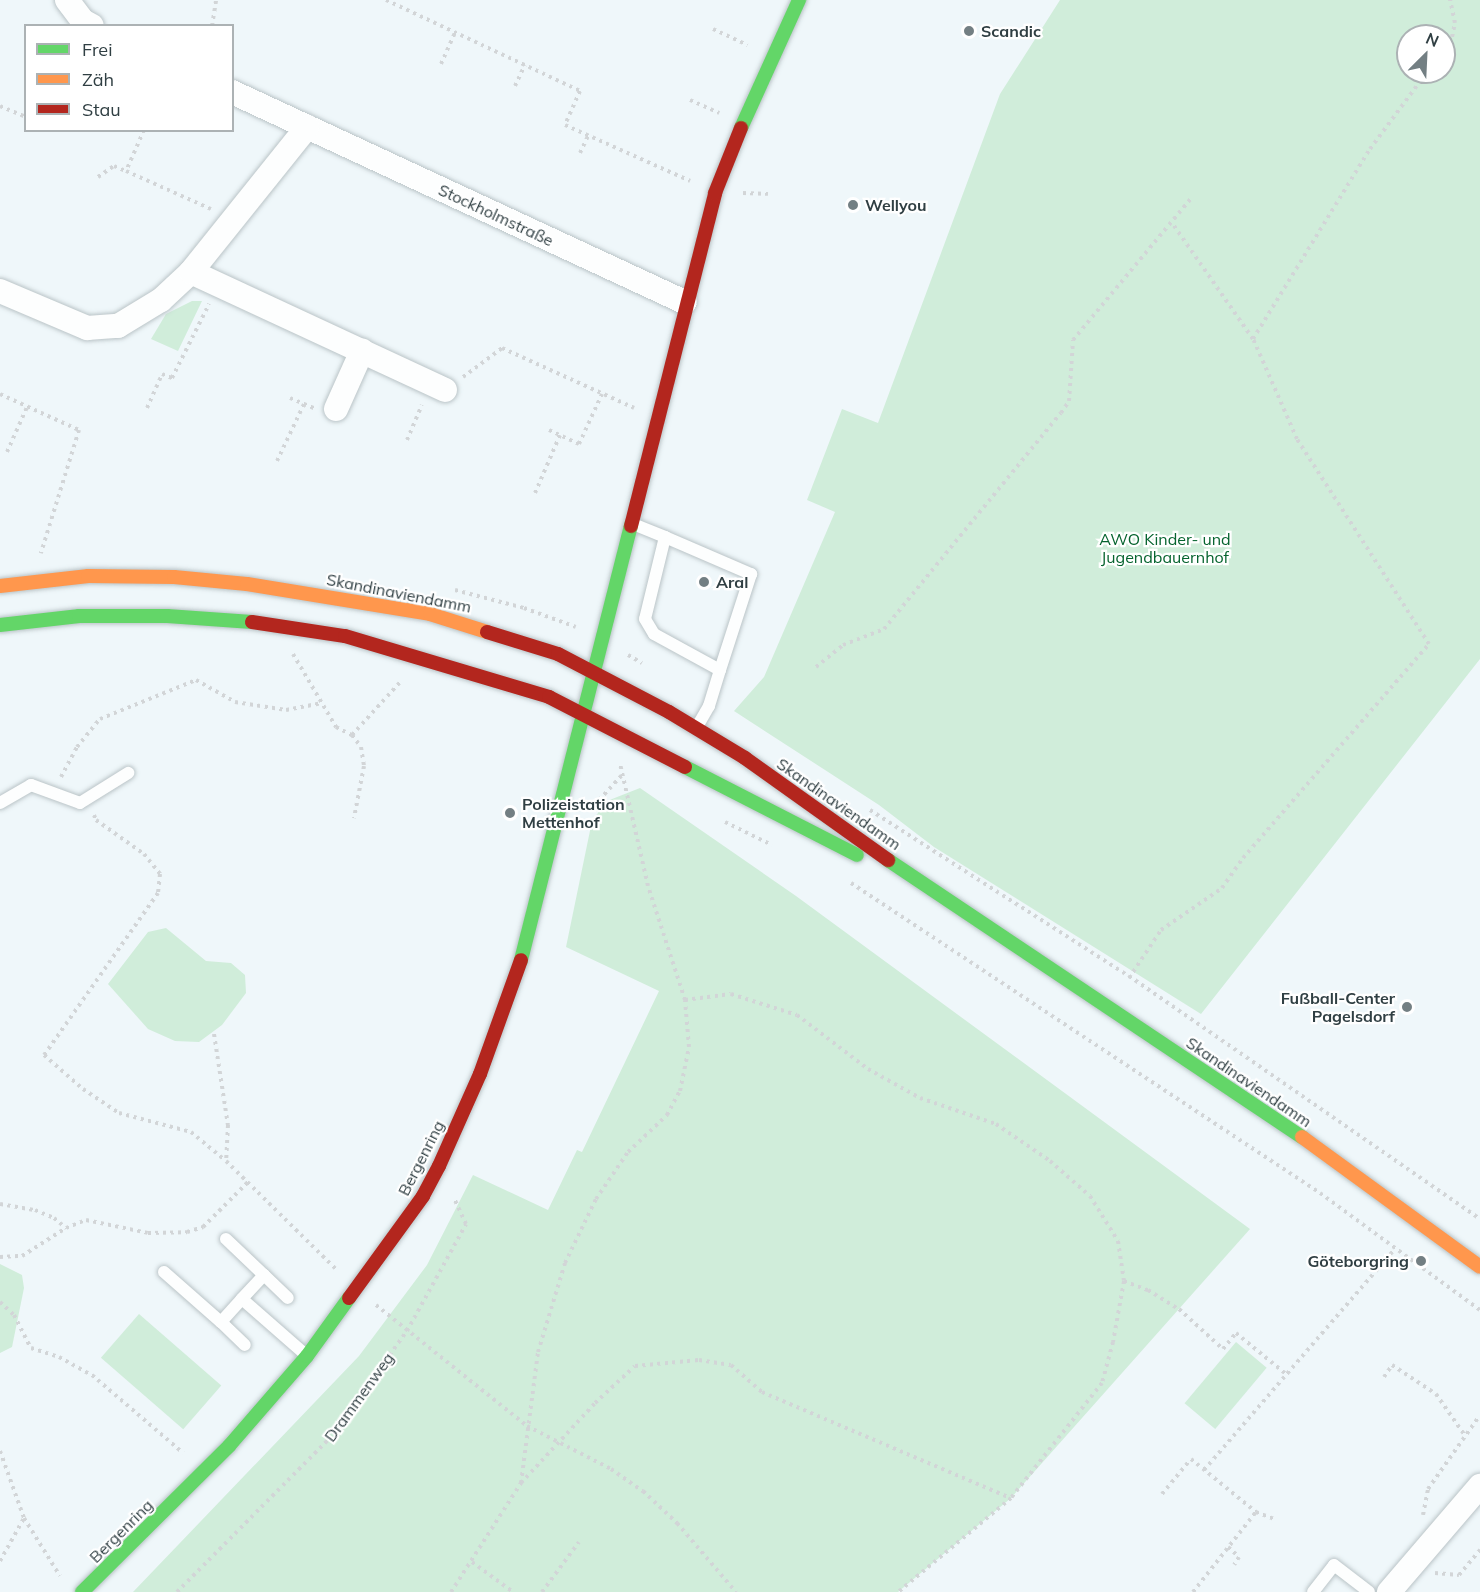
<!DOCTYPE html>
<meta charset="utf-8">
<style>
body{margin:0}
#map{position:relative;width:1480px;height:1592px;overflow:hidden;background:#eff7fa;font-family:Mulish,sans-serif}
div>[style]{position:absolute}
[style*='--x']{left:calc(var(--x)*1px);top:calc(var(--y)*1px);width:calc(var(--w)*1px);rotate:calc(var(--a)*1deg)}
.green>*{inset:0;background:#d0edda;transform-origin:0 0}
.path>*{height:4px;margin-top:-2px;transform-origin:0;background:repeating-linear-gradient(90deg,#d2d5d7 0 3px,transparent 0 7.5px)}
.roads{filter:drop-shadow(0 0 2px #bac4c7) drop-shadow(0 0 2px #bac4c7)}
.lane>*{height:12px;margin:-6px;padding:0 6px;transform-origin:6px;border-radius:6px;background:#fdfefe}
.street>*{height:24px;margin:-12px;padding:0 12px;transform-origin:12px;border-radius:12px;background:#fdfefe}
.fast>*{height:14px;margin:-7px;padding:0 7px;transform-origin:7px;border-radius:7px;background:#63d668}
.slow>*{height:14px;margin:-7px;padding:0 7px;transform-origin:7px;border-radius:7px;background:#ff974d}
.jam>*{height:14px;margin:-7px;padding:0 7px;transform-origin:7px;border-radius:7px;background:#b3261e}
.dots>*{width:16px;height:16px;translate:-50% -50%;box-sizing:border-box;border:3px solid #fff;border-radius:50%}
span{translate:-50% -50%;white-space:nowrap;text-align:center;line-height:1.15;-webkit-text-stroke:4.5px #fff;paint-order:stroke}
.poi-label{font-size:16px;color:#303f43;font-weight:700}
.left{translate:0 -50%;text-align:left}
.right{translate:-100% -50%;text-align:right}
.street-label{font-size:16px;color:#303f43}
.park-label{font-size:16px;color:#06642f}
.legend{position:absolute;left:24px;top:24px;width:210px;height:108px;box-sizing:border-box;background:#fff;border:2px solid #acb2b4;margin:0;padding:8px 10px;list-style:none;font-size:18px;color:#303f43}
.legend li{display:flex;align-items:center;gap:12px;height:30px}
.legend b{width:30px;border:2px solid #acb2b4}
.north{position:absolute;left:1396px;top:24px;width:60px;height:60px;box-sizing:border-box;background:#fff;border:2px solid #acb2b4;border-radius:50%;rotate:24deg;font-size:16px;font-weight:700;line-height:24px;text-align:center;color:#303f43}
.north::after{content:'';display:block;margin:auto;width:21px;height:27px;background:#737f83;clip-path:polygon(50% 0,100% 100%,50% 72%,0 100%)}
</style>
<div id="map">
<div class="green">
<i style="clip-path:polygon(evenodd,1060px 0,1480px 0,1480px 659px,1201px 1014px,934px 847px,879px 805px,734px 711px,764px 677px,835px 512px,807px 500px,842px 409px,878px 423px,1000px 94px,1060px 0,1408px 36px,1444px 36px,1444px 72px,1408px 72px,1408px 36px)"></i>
<i style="clip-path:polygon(192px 301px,202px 301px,178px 351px,151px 339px,166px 314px)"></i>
<i style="clip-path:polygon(640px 788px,796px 896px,1250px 1229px,1011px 1498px,898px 1592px,133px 1592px,359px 1356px,427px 1265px,473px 1175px,548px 1210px,577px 1150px,582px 1152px,659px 991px,566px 947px,592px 821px,607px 801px)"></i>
<i style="clip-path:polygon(166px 928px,206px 961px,231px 963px,245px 975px,246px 993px,222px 1025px,199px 1042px,175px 1041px,148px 1029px,108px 984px,148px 932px)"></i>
<i style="clip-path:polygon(0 1264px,22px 1275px,24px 1288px,12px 1347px,0 1353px)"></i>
<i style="left:139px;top:1314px;width:109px;height:58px;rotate:41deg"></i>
<i style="left:1236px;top:1342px;width:40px;height:80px;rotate:40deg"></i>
</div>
<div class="path">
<i style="--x:386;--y:0;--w:214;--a:25.1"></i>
<i style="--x:580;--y:91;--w:37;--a:114"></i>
<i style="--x:565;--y:125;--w:137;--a:24.1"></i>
<i style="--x:212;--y:26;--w:26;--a:-81"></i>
<i style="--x:713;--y:29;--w:38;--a:25"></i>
<i style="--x:1444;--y:49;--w:14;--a:-56"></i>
<i style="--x:1452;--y:37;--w:14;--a:-78"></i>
<i style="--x:1455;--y:23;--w:24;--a:-102"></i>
<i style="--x:441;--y:64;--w:35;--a:-66"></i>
<i style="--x:515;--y:86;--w:23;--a:-65"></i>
<i style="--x:690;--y:100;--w:32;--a:24"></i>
<i style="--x:0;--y:106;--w:28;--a:23"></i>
<i style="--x:144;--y:130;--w:45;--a:113.7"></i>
<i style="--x:126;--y:171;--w:93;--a:24.1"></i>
<i style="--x:580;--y:153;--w:19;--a:-65"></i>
<i style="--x:98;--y:177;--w:19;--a:-35"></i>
<i style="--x:114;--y:166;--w:13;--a:23"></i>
<i style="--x:743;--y:193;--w:25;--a:2"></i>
<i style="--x:1253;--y:339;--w:223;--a:-58.4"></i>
<i style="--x:1370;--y:149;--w:96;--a:-53.5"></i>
<i style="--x:463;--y:377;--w:49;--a:-36.6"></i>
<i style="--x:502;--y:348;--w:145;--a:24.4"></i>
<i style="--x:0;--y:394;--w:87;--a:24.5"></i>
<i style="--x:79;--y:430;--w:129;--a:107.2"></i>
<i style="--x:290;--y:398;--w:26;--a:23"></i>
<i style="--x:147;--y:408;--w:37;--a:-66"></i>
<i style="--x:162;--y:374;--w:11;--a:22"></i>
<i style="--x:172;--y:378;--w:83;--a:-63.4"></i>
<i style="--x:549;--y:430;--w:33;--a:25"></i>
<i style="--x:579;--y:444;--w:55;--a:-65.3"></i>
<i style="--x:407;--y:440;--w:38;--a:-67"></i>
<i style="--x:7;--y:452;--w:49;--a:-66"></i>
<i style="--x:277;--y:461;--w:63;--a:-64.7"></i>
<i style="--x:535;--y:493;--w:63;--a:-66.7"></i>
<i style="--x:455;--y:590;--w:71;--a:14.6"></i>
<i style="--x:524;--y:608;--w:55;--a:20.1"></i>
<i style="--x:293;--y:654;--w:85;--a:59.5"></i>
<i style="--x:336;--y:727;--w:18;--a:27"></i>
<i style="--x:352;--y:735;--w:15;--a:53"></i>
<i style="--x:361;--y:747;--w:19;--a:81"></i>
<i style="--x:364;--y:766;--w:53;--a:100.9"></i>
<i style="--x:628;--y:655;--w:16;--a:30"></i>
<i style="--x:816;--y:667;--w:35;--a:-39"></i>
<i style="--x:843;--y:645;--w:44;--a:-21.3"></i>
<i style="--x:884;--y:629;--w:279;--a:-50.7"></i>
<i style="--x:1061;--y:413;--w:14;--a:-56"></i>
<i style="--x:1069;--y:401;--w:61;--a:-86.2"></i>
<i style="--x:1073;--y:340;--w:186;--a:-50.2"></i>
<i style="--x:352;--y:735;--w:74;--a:-47.7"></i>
<i style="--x:61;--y:777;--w:34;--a:-62"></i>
<i style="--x:77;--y:747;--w:36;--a:-51"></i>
<i style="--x:100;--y:719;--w:104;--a:-22.1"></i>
<i style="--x:196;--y:680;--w:45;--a:29.4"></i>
<i style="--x:235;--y:702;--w:52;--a:8.9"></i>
<i style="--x:286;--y:710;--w:37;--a:-11"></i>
<i style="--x:870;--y:810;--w:308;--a:32.7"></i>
<i style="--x:1129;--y:976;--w:427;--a:34.7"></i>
<i style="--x:589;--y:811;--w:50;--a:-47.4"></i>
<i style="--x:94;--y:815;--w:5;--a:68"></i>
<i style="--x:96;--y:820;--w:59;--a:35.3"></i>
<i style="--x:144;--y:854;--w:26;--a:51"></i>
<i style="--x:160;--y:874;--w:19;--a:96"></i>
<i style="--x:158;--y:893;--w:198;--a:125.1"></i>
<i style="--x:44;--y:1055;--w:52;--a:41.1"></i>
<i style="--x:83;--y:1089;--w:43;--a:33.7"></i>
<i style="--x:119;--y:1113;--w:74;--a:14.8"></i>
<i style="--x:191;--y:1132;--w:45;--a:39.6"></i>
<i style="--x:226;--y:1161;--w:156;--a:44.5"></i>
<i style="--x:725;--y:822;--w:52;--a:26.1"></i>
<i style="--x:851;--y:883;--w:562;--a:33.46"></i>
<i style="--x:1320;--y:1193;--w:198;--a:36.2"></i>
<i style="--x:1129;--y:978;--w:58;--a:-56.3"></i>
<i style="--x:1161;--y:930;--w:74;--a:-34.5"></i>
<i style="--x:1222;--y:888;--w:37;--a:-55"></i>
<i style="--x:1243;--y:858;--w:284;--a:-49"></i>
<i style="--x:1429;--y:644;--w:244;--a:-122.8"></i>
<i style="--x:1297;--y:439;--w:109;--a:-113.7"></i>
<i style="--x:1253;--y:339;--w:141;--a:-124.9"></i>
<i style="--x:685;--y:1000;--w:46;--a:-7.4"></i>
<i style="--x:731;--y:994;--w:69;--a:17.7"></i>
<i style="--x:797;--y:1015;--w:89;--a:37.3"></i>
<i style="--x:868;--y:1069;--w:60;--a:29.1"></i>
<i style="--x:920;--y:1098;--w:80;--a:18.9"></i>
<i style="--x:996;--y:1124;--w:65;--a:34.4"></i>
<i style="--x:1050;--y:1161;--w:53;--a:41.2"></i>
<i style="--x:1090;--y:1196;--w:53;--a:58.1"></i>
<i style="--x:1118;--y:1241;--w:40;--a:81.5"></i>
<i style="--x:1124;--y:1281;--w:62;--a:100.2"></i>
<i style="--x:1113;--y:1342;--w:42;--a:105"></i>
<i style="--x:1102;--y:1383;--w:147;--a:128.4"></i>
<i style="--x:214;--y:1034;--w:92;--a:81.3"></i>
<i style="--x:228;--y:1125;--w:36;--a:93"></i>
<i style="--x:0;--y:1204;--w:36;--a:10"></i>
<i style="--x:35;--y:1210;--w:21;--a:23"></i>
<i style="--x:54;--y:1218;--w:16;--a:40"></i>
<i style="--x:0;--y:1257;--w:22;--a:-3"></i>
<i style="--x:22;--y:1256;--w:52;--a:-32.5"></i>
<i style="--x:66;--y:1228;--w:22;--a:-22"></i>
<i style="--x:86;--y:1220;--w:63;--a:11.8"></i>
<i style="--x:148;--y:1233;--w:39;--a:-1"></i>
<i style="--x:187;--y:1232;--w:17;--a:-17"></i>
<i style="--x:203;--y:1227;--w:64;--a:-45"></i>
<i style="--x:1124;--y:1281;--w:26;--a:21"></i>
<i style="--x:1148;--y:1290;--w:36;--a:32"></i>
<i style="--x:1179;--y:1309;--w:59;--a:42.3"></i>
<i style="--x:1223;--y:1349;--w:21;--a:-51"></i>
<i style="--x:1236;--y:1333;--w:65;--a:39.4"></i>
<i style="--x:0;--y:1302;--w:19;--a:43"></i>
<i style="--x:14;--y:1315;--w:37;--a:63"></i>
<i style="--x:31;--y:1348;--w:29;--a:18"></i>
<i style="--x:59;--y:1357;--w:38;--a:29"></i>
<i style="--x:92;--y:1375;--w:120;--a:40.6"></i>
<i style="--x:376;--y:1305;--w:193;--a:38.7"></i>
<i style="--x:527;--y:1426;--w:94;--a:27.1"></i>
<i style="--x:611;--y:1469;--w:39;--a:35"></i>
<i style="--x:643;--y:1491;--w:47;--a:43.3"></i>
<i style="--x:677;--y:1523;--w:91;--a:49.5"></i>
<i style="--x:1384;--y:1377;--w:14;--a:-56"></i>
<i style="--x:1392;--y:1365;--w:53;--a:33.4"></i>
<i style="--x:1436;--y:1394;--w:52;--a:55.1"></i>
<i style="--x:0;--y:1451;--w:71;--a:70.3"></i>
<i style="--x:24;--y:1518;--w:68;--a:58.2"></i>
<i style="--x:1204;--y:1470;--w:292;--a:-49.2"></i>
<i style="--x:521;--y:1483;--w:132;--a:-82.6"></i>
<i style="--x:538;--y:1352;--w:93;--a:-73.1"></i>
<i style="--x:565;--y:1263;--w:71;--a:-64.2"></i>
<i style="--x:596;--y:1199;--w:57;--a:-55.8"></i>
<i style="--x:628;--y:1152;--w:54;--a:-43.5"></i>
<i style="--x:667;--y:1115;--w:27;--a:-62"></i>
<i style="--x:680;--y:1091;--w:45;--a:-78.4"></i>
<i style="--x:689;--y:1047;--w:47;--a:-94.9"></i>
<i style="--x:685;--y:1000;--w:120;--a:-108"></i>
<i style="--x:648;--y:886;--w:125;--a:-102.9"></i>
<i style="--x:1162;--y:1494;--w:45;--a:-50.4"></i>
<i style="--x:1191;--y:1459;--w:84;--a:39.2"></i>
<i style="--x:1256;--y:1512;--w:19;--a:21"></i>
<i style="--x:1423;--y:1515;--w:26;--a:-79"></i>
<i style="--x:1428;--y:1489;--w:90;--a:-54.9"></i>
<i style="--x:1228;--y:1547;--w:15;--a:42"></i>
<i style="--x:1239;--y:1557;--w:9;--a:122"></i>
<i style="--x:0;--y:1561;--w:49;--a:-60.8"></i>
<i style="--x:472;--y:1562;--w:51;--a:36.2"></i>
<i style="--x:1435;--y:1573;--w:24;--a:5"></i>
<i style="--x:1459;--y:1575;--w:33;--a:-50"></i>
<i style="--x:177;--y:1592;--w:214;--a:-45.2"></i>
<i style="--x:328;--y:1440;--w:135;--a:-54.1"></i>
<i style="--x:407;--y:1331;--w:122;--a:-61.1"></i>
<i style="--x:466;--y:1224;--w:29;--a:-115"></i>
<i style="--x:451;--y:1592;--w:130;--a:-57.3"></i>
<i style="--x:521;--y:1483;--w:109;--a:-47.2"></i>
<i style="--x:595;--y:1403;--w:54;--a:-42.8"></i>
<i style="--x:635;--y:1366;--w:64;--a:-5.4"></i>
<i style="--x:699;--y:1360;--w:32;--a:9"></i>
<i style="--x:731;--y:1365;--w:41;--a:41.1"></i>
<i style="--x:762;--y:1392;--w:271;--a:23.1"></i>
<i style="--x:1011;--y:1498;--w:147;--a:140.2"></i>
<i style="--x:542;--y:1592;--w:62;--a:-53.5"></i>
<i style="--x:1193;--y:1592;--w:102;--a:-51.8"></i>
</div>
<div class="roads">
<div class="lane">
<i style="--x:633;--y:524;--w:35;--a:22"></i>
<i style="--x:665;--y:537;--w:84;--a:103.7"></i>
<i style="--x:645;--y:619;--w:17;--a:59"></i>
<i style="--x:654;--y:634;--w:75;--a:28.6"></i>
<i style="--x:720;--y:670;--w:38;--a:107"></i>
<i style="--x:709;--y:706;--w:24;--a:120"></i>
<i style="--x:665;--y:537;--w:94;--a:23.3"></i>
<i style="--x:751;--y:574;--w:101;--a:107.9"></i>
<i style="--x:0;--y:803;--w:36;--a:-30"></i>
<i style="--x:31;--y:785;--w:52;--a:20.2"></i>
<i style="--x:80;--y:803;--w:57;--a:-32"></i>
<i style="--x:226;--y:1239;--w:52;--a:43.5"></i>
<i style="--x:264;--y:1275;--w:33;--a:133"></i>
<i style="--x:242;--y:1299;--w:85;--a:41.2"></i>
<i style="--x:164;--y:1272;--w:76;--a:41.3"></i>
<i style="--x:221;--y:1322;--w:31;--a:-48"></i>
<i style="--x:264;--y:1275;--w:33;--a:44"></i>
<i style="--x:221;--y:1322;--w:33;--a:44"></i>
<i style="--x:1313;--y:1592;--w:34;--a:-52"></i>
<i style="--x:1334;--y:1565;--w:44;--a:37.6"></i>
</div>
<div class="street">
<i style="--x:67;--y:0;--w:26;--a:53"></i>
<i style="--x:83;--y:21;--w:10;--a:29"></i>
<i style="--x:232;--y:92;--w:499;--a:24.9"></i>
<i style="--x:191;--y:272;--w:280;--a:24.9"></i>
<i style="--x:0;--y:291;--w:95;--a:23"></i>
<i style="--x:87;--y:328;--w:31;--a:-4"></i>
<i style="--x:118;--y:326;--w:50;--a:-31.2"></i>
<i style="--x:161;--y:300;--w:41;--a:-43"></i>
<i style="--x:191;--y:272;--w:186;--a:-51.3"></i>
<i style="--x:336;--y:409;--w:64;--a:-65.9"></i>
<i style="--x:1389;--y:1592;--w:140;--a:-49.4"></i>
</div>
<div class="fast">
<i style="--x:741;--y:128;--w:141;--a:-65.6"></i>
<i style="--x:0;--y:625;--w:80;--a:-6.5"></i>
<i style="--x:79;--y:616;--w:88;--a:0"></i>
<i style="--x:167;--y:616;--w:85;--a:4"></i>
<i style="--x:685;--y:767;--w:193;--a:27.1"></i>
<i style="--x:888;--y:860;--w:498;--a:33.8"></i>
<i style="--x:521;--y:960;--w:448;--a:-75.8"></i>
<i style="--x:82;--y:1592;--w:207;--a:-44.8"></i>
<i style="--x:229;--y:1446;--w:119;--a:-49.1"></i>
<i style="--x:307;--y:1356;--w:72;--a:-54.1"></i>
</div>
<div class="slow">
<i style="--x:0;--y:586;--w:89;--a:-6.5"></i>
<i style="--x:88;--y:576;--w:86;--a:0.7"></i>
<i style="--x:174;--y:577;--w:73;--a:5.5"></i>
<i style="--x:247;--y:584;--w:185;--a:9.3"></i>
<i style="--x:430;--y:614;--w:60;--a:17.5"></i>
<i style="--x:1302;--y:1137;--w:220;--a:36.1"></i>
</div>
<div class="jam">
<i style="--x:631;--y:526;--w:343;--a:-75.8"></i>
<i style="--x:715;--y:193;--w:70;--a:-68.2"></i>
<i style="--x:252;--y:622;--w:94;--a:8.6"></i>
<i style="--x:345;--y:636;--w:213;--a:16.6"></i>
<i style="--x:549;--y:697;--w:153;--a:27.2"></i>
<i style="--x:487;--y:632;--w:74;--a:17.2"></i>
<i style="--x:558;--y:654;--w:125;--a:27.6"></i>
<i style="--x:669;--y:712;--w:89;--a:31.2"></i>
<i style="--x:745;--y:758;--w:176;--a:35.5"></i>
<i style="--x:349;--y:1298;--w:126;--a:-54"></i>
<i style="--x:423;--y:1196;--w:34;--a:-62"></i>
<i style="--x:439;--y:1166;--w:101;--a:-66"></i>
<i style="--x:480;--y:1074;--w:121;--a:-70.2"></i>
</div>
</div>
<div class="dots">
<i style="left:969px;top:31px;background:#737f83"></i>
<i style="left:853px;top:205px;background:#737f83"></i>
<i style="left:704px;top:582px;background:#737f83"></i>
<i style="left:510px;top:813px;background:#737f83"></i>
<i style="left:1407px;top:1007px;background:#737f83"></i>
<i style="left:1421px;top:1261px;background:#737f83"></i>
</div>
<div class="poi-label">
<span class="left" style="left:981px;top:31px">Scandic</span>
<span class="left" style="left:865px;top:205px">Wellyou</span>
<span class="left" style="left:716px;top:582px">Aral</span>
<span class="left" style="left:522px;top:813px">Polizeistation<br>Mettenhof</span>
<span class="right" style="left:1395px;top:1007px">Fußball-Center<br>Pagelsdorf</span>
<span class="right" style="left:1409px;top:1261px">Göteborgring</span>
</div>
<div class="street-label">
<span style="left:496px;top:215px;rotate:25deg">Stockholmstraße</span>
<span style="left:399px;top:593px;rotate:11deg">Skandinaviendamm</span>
<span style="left:839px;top:804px;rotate:35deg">Skandinaviendamm</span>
<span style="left:1249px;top:1082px;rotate:34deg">Skandinaviendamm</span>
<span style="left:421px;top:1158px;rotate:-63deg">Bergenring</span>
<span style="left:359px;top:1397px;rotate:-54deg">Drammenweg</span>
<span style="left:121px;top:1531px;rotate:-45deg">Bergenring</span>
</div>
<div class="park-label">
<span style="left:1165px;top:548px">AWO Kinder- und<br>Jugendbauernhof</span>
</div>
<ul class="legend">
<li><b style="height:8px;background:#63d668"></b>Frei</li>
<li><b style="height:8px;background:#ff974d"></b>Zäh</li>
<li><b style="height:8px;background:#b3261e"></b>Stau</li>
</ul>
<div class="north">N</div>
</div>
